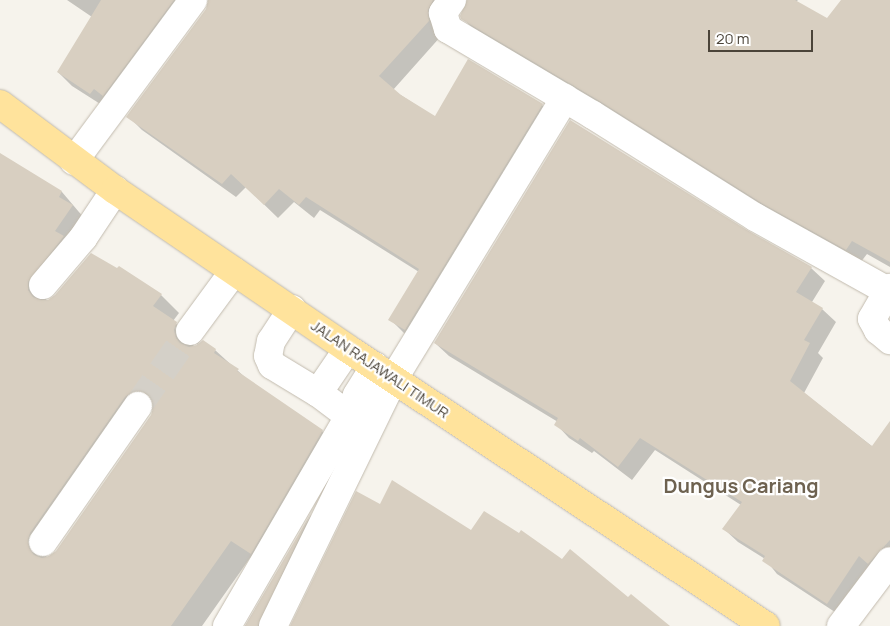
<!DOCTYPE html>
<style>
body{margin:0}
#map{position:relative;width:890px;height:626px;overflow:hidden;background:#f6f3ec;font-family:Manrope,sans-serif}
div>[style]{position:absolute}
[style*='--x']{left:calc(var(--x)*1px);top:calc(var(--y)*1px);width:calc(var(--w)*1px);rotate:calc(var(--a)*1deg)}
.shadow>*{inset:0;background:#0003}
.building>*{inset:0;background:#d8cfc1}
.minor-tunnel>*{height:28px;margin-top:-14px;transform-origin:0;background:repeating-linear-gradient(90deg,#d4d0c8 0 28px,transparent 0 42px)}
.roads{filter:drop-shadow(0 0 1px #c2bbae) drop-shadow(0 0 1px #c2bbae)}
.minor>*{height:28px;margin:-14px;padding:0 14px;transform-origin:14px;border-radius:14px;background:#fff}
.major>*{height:28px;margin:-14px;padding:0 14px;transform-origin:14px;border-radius:14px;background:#ffe39c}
span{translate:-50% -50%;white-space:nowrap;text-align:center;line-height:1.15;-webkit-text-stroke:4.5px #fff;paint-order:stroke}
.street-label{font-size:15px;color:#4b4439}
.district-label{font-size:20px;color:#6e6250;font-weight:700}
.scale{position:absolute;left:708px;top:30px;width:105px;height:22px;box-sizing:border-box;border:2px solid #4b4439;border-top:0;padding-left:6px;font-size:15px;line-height:18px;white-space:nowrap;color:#4b4439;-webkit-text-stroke:4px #fff;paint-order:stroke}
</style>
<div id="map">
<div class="shadow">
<i style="clip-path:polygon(67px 0,200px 0,105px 107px,72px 86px,58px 72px,92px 17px)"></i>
<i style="clip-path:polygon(209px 0,459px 0,442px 35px,393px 90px,436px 118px,542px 105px,556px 119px,419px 343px,404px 333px,390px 319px,419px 272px,320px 210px,314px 218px,294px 202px,278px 218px,246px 187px,236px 197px,142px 130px,128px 116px,207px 10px)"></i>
<i style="clip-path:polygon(468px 0,798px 0,796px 2px,827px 20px,842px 0,890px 0,890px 267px,867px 254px,860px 263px,778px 217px,477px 32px,462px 18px)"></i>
<i style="clip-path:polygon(evenodd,0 155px,62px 192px,90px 225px,81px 255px,45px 301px,161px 295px,179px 313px,173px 321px,195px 341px,193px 347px,215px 350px,248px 380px,322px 431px,340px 449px,269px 571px,250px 558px,202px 626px,0 626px,0 155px,154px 409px,152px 416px,57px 552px,46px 558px,48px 552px,150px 410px,154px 409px)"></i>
<i style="clip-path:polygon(746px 231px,811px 268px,825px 281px,812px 302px,822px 309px,836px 322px,818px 353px,823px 358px,804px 393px,873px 447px,890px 423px,890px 568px,841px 616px,777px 574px,765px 559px,738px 542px,724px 529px,741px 505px,655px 450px,632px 480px,594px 451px,592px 453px,569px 438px,556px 424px,558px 422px,449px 356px,435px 343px)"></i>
<i style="clip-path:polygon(311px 515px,324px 527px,276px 626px,245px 626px)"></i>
</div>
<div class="building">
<i style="clip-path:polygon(101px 0,174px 0,103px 96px,94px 89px,90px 94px,57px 72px)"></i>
<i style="clip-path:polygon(208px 0,433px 0,428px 10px,429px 21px,379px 76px,401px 95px,435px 116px,468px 59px,543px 104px,405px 330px,388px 320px,419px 269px,306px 197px,299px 205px,279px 189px,264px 205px,231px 174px,222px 184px,126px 117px,206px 9px)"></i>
<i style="clip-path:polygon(467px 0,795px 0,827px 18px,841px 0,890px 0,890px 262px,852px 241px,846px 250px,763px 204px,601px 102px,461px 19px,460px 16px)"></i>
<i style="clip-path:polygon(570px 120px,747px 230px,812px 267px,796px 292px,823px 308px,804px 340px,810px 343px,790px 381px,869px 444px,872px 446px,890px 421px,890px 540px,868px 564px,859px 556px,827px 604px,762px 561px,765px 556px,722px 529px,742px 502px,640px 438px,618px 467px,580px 438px,578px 441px,554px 425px,558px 418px,434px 343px)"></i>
<i style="clip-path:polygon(evenodd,0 153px,62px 191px,59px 197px,73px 205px,55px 231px,64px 236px,28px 282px,28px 290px,33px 297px,41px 300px,48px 300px,55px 295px,91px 253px,117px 268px,119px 266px,162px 294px,153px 306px,177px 322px,174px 330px,176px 338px,180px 343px,189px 347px,197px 345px,203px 340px,216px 349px,214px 353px,239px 369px,237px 371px,323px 430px,251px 554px,231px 541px,171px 626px,0 626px,0 153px,140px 391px,147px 394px,152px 400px,153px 408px,151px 415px,56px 551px,49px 556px,42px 558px,34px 555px,29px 548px,28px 540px,30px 533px,125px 397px,132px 392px,140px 391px)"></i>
<i style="clip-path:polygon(392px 480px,471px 530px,484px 511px,519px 533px,521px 530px,562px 559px,570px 549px,628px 597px,631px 594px,670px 626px,290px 626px,356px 491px,380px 504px)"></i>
<i style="clip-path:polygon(311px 513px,258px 626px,245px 626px)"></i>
</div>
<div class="minor-tunnel">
<i style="--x:138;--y:406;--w:91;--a:-55.3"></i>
</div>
<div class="roads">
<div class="minor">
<i style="--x:452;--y:0;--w:16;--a:125"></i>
<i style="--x:443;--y:13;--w:17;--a:73"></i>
<i style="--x:448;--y:29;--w:169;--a:30.7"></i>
<i style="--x:593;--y:115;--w:191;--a:32.2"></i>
<i style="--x:755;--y:217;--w:152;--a:29.1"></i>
<i style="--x:888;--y:291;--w:4;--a:-56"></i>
<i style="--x:74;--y:161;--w:200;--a:-53.5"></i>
<i style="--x:43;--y:285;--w:62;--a:-49.6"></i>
<i style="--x:83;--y:238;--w:58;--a:-56.3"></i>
<i style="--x:888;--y:291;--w:32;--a:120"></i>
<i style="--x:872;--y:319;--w:13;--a:61"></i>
<i style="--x:878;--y:330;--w:16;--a:40"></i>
<i style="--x:292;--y:309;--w:38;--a:123"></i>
<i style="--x:271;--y:341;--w:15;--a:101"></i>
<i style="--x:268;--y:356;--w:10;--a:66"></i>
<i style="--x:272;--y:365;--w:54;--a:31.3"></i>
<i style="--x:318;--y:393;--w:53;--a:-55.7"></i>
<i style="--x:190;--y:331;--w:74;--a:-53.7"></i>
<i style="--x:349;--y:416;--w:22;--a:-69"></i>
<i style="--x:357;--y:395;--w:34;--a:-58"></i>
<i style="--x:43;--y:542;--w:166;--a:-55.1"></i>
<i style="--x:227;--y:626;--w:243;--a:-59.8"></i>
<i style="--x:349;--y:416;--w:39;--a:-143"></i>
<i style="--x:273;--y:626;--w:276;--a:-64"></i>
<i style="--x:394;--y:378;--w:328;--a:-58.6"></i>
<i style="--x:841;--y:626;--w:81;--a:-53"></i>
</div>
<div class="major">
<i style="--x:0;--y:104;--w:144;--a:36.8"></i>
<i style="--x:115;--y:190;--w:282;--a:34.3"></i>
<i style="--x:348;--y:349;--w:501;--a:33.53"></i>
</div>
</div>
<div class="street-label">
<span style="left:380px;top:369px;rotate:34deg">JALAN RAJAWALI TIMUR</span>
</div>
<div class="district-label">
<span style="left:741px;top:485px">Dungus Cariang</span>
</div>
<div class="scale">20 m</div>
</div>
